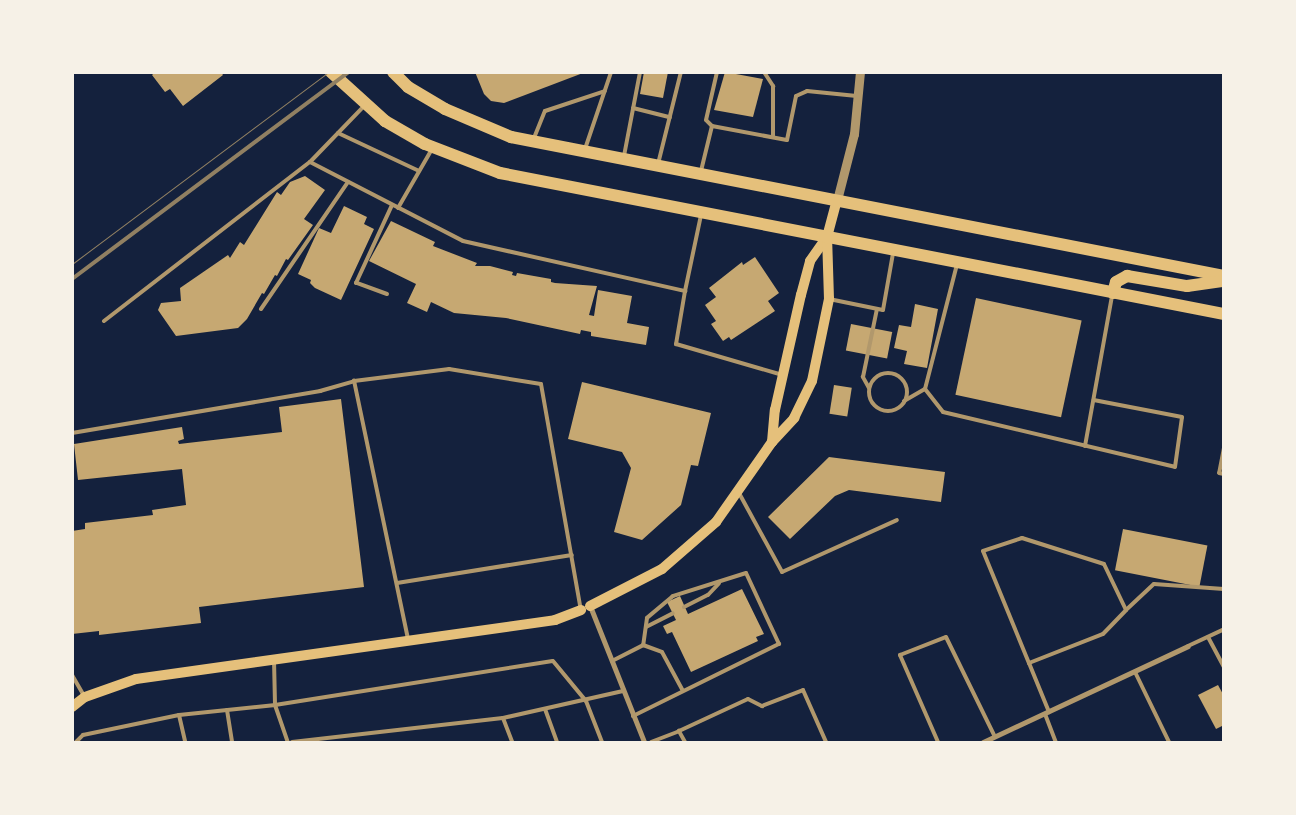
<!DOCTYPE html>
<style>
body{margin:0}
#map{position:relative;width:1296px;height:815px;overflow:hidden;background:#14213d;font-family:"Nunito Sans",sans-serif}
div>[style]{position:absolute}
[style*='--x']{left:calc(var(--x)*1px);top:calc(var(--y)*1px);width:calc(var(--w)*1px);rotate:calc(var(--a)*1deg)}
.building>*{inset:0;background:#c6a872;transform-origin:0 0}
.service>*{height:4px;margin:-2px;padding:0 2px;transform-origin:2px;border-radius:2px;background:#b1986c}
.service>.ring{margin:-2px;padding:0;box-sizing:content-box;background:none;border:4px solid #b1986c;border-radius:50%}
.minor>*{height:5px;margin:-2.5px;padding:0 2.5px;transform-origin:2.5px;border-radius:2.5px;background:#b1986c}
.tertiary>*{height:9px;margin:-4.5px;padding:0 4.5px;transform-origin:4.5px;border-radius:4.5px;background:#b1986c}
.secondary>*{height:10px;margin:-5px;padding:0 5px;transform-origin:5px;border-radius:5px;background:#e5c07b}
.primary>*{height:12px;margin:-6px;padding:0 6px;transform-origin:6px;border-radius:6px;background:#e5c07b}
.tram>*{height:1px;margin:-0.5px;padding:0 0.5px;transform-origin:0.5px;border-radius:0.5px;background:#918062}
.rail>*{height:4px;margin:-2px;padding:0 2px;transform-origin:2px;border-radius:2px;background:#918062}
span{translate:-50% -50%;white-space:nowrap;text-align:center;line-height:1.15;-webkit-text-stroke:4px #f6f1e7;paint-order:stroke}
.frame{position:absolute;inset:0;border:74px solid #f6f1e7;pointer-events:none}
</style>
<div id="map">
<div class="building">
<i style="clip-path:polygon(155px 72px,221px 72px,223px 75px,183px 106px,170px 89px,165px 92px,152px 75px)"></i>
<i style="clip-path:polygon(475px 72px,583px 72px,583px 73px,504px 103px,491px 101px,484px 94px)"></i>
<i style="clip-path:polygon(644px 72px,668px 72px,663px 98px,640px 94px)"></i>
<i style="clip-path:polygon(725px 72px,763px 79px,753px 117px,714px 110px)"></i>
<i style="clip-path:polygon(305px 176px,325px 190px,304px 219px,313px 225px,288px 260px,286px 259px,277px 276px,275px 275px,264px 294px,262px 293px,247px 319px,238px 328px,176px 336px,158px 310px,161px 303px,181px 301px,180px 288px,228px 255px,230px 258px,240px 242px,244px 245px,277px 192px,281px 195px,290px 182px)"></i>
<i style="clip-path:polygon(344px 206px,367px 217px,364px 224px,374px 229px,341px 300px,315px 288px,310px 283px,311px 280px,298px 274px,319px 228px,331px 233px)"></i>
<i style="clip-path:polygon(391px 221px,435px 242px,433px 246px,477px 263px,475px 266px,490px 266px,513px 272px,512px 275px,516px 276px,517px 273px,551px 279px,551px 282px,555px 283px,597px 286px,589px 315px,594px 316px,598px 290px,632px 296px,627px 323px,649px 327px,646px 345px,591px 336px,591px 332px,581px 330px,580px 334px,506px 318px,454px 313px,431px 302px,427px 312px,407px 303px,416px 284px,369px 261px)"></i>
<i style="clip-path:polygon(755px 257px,779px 293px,768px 301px,775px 311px,731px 340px,729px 337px,723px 341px,711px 324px,716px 321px,705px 305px,716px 297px,709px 288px,742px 262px,743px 265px)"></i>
<i style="left:976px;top:298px;width:108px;height:99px;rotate:12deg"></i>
<i style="clip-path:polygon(915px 304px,938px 309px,927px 368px,904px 364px,907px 351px,894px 348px,899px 325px,911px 327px)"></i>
<i style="left:851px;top:324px;width:42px;height:27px;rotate:11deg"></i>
<i style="clip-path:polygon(582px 382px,711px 413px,698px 466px,691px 465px,681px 505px,642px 540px,614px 532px,631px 468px,622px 452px,568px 439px)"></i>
<i style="left:834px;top:385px;width:18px;height:29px;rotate:9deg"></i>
<i style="clip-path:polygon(341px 399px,364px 587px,199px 607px,201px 623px,99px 635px,99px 631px,72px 634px,72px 531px,85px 529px,85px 523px,153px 515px,152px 510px,186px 505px,182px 469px,78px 480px,74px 444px,182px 427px,184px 439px,178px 441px,179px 444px,282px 432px,279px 407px)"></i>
<i style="clip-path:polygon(829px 457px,945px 472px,941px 502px,849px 490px,835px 496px,790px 539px,768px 517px)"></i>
<i style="left:1123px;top:529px;width:86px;height:42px;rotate:11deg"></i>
<i style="clip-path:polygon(742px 589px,764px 634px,756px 637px,758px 641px,691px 672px,672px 632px,667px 634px,663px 626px,676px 620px,667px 602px,680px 596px,688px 614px)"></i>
<i style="clip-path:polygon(1218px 685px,1224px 696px,1224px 725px,1216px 729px,1198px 695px)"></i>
</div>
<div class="service">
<i style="--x:764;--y:72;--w:17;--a:57"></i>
<i style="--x:773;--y:86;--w:51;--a:90"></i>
<i style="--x:633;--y:108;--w:38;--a:14"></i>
<i style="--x:712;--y:126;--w:8;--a:-135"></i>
<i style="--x:706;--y:120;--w:49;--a:-77.1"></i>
<i style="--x:338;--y:133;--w:89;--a:25.1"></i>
<i style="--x:534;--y:138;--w:29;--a:-68"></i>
<i style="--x:545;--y:111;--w:63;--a:-18.4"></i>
<i style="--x:585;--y:149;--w:81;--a:-71.3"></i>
<i style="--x:624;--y:156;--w:86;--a:-79.2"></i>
<i style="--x:310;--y:162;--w:172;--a:27.3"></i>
<i style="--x:463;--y:241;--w:228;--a:12.7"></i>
<i style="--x:685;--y:291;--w:78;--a:-78.1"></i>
<i style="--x:658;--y:164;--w:95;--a:-76"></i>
<i style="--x:701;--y:171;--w:46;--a:-76.3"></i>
<i style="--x:712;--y:126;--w:76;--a:10.6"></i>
<i style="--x:787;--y:140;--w:45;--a:-78.4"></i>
<i style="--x:796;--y:96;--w:12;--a:-24"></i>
<i style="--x:807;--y:91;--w:50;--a:5.7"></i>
<i style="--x:398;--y:208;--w:68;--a:-60"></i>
<i style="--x:685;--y:291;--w:54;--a:99.6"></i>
<i style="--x:676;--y:344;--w:111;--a:16.2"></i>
<i style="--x:387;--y:294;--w:33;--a:-160"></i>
<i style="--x:356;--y:283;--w:86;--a:-65.2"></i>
<i style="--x:829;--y:299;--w:55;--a:11.5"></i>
<i style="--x:883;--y:310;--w:58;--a:-80"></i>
<i style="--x:261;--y:309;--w:154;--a:-55.6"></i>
<i style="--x:104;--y:321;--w:260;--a:-37.7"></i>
<i style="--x:310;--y:162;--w:78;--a:-46"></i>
<i class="ring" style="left:869px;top:373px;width:34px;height:34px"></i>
<i style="--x:869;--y:388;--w:13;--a:-119"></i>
<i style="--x:863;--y:377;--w:69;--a:-78.4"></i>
<i style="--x:925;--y:389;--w:29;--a:52"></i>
<i style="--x:943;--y:412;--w:238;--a:13.3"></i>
<i style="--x:1175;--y:467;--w:50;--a:-82"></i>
<i style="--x:1182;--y:417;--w:90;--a:-169.1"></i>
<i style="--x:904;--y:401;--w:24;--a:-30"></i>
<i style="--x:925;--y:389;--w:129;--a:-75.6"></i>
<i style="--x:72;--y:433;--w:252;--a:-9.6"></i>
<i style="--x:320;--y:391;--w:35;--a:-16"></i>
<i style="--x:1085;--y:446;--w:152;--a:-79.8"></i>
<i style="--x:1224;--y:448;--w:25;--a:101"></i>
<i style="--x:1219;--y:473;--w:5;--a:11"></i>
<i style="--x:739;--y:493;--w:90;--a:61.4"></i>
<i style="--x:782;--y:572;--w:126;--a:-24.3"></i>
<i style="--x:397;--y:583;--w:177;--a:-9.1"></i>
<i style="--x:684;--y:607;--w:27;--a:-27"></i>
<i style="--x:708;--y:595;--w:16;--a:-47"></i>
<i style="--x:1126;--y:610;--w:38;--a:-43"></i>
<i style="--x:1154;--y:584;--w:70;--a:4.1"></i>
<i style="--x:646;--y:627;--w:30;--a:-27"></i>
<i style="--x:1208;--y:637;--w:34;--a:62"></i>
<i style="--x:408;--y:639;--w:264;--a:-101.8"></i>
<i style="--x:354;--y:381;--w:96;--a:-7.2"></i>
<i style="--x:449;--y:369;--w:93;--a:9.3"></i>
<i style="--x:541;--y:384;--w:230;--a:80"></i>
<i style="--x:643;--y:645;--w:20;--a:20"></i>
<i style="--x:662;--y:652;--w:44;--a:61.7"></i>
<i style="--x:1188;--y:646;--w:40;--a:-25"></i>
<i style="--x:274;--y:660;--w:45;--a:88.7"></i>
<i style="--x:275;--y:705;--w:39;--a:71"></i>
<i style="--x:612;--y:661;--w:35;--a:-27"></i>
<i style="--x:1029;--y:663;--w:79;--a:-21.4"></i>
<i style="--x:1103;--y:634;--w:33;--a:-46"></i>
<i style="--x:1126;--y:610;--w:51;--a:-115.6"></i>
<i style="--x:1104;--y:564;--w:86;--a:-162.4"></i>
<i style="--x:1022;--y:538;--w:41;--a:161.6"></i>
<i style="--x:983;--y:551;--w:121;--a:67.7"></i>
<i style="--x:1029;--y:663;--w:53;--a:67.8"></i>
<i style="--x:1135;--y:672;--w:78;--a:64.1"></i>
<i style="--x:72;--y:675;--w:24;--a:60"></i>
<i style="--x:545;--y:709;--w:35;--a:70"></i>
<i style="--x:227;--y:710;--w:32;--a:81"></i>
<i style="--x:1045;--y:714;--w:30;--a:69"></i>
<i style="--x:179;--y:715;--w:28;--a:77"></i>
<i style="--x:633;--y:716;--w:163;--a:-26.3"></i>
<i style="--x:779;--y:644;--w:78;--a:-114.9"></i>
<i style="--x:746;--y:573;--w:77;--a:162.5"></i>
<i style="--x:673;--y:596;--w:34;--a:140"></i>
<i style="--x:647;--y:618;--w:27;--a:98"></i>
<i style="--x:503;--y:718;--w:26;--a:69"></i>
<i style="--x:76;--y:742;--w:10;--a:-45"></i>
<i style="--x:83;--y:735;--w:98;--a:-11.8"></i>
<i style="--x:179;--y:715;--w:97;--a:-5.9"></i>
<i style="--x:275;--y:705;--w:281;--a:-9"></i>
<i style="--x:553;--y:661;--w:52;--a:50.5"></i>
<i style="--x:586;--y:701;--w:44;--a:68.7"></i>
<i style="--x:292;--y:742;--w:212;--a:-6.5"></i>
<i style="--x:503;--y:718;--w:123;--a:-12.7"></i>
<i style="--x:651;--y:742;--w:30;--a:-21"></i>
<i style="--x:685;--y:742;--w:13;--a:-119"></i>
<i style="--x:679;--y:731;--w:76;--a:-24.9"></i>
<i style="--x:748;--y:699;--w:16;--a:27"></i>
<i style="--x:762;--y:706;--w:44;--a:-21.3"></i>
<i style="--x:803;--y:690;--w:57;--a:66.1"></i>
<i style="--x:938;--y:742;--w:95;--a:-113.6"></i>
<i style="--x:900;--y:655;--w:49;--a:-21.4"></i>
<i style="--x:946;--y:637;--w:111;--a:63.9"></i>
</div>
<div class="minor">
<i style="--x:590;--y:606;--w:146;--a:68.3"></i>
<i style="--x:983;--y:742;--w:226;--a:-25.1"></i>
</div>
<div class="tertiary">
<i style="--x:837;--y:200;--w:68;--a:-75.6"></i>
<i style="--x:854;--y:134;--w:62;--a:-84.5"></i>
</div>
<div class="secondary">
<i style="--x:772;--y:442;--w:32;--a:-85"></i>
<i style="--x:775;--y:410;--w:118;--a:-77.3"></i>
<i style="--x:801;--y:295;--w:35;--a:-75"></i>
<i style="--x:810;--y:261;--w:29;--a:-55"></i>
<i style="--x:590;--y:606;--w:81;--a:-27.2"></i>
<i style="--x:662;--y:569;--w:72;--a:-41"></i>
<i style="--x:716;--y:522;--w:98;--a:-55"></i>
<i style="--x:772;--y:442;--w:33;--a:-47"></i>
<i style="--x:794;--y:418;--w:41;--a:-64.1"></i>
<i style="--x:812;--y:381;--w:84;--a:-78.3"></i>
<i style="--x:829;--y:299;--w:62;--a:-91.8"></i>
<i style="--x:827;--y:237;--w:38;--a:-75"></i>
<i style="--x:72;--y:707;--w:16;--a:-38"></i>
<i style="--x:85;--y:697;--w:54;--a:-19.4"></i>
<i style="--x:136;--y:679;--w:423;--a:-8"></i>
<i style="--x:555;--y:620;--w:28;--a:-21"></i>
</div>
<div class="primary">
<i style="--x:331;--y:72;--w:73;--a:42.2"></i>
<i style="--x:385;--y:121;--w:46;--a:29.9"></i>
<i style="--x:425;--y:144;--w:80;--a:21.1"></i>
<i style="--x:500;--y:173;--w:738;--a:11.02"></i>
<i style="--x:393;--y:72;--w:21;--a:45"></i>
<i style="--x:408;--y:87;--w:43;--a:30.7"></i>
<i style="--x:445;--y:109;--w:72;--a:23"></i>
<i style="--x:511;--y:137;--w:726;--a:11.03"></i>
<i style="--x:1113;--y:293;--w:11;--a:-75"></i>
<i style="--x:1116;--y:282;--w:13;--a:-29"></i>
<i style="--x:1127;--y:276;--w:61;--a:9.5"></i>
<i style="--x:1187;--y:286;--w:37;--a:-8"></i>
</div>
<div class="tram">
<i style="--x:72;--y:264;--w:321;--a:-36.8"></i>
</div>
<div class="rail">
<i style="--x:72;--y:279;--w:346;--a:-36.8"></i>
</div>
<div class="frame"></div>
</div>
